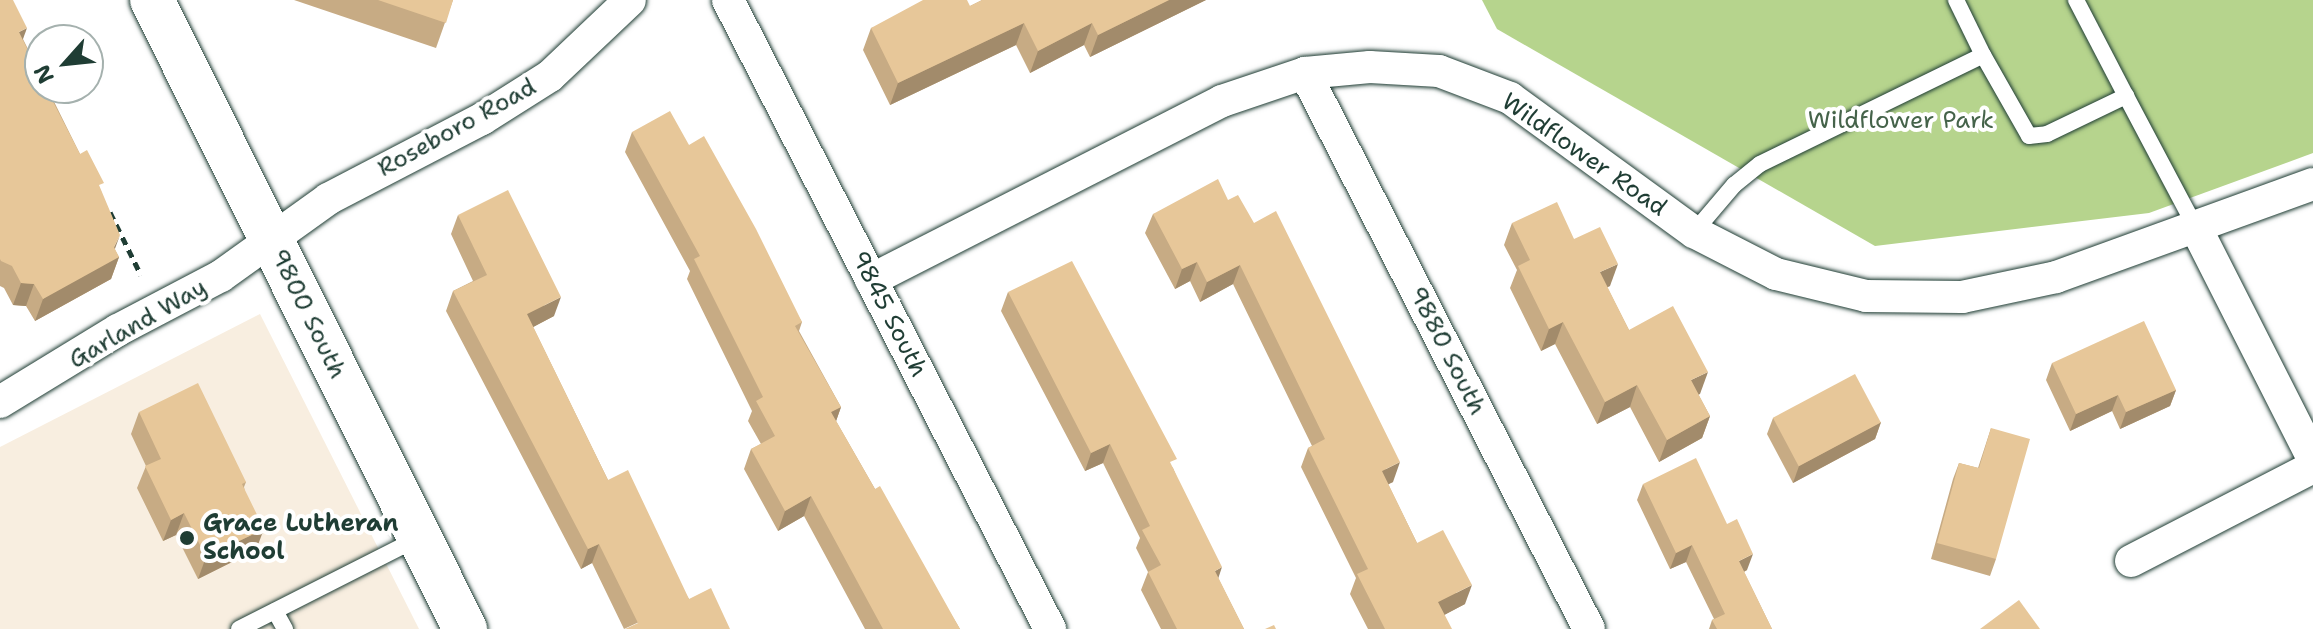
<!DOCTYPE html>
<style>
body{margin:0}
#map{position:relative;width:2313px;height:629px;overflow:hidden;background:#fff;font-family:"Shantell Sans",sans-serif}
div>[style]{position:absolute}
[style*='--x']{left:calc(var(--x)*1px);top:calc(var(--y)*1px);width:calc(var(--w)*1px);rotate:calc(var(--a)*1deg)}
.built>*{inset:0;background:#f8eee0}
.green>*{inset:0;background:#b6d48d}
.path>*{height:5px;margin-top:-2.5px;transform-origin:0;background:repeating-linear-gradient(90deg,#1f3d34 0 8px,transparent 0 14px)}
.roads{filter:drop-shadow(0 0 2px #1f3d34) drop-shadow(0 0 2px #1f3d34)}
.lane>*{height:16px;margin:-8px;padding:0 8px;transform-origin:8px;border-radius:8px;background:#fff}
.street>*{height:32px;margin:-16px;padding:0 16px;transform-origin:16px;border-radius:16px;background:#fff}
.secondary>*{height:44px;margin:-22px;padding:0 22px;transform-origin:22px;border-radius:22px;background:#fff}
.wall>*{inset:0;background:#c7ab84}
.shaded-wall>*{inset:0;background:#a28b6b}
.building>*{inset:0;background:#e7c799;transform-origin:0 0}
.dots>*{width:22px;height:22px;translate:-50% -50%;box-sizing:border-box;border:4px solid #fff;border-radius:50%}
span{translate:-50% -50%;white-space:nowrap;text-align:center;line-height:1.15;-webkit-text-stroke:8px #fff;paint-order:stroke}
.park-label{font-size:24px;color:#45634a}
.street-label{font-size:24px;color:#1f3d34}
.poi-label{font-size:24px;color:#1f3d34;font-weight:700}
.left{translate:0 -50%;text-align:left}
.north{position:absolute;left:24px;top:24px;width:80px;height:80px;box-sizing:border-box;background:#fff;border:2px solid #a5b1ae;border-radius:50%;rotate:243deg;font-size:22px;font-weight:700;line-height:32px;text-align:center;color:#1f3d34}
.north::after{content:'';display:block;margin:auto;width:28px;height:36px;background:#1f3d34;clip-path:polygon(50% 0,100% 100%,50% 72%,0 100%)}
</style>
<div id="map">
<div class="built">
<i style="clip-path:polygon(260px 314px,419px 629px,0 629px,0 447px)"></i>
</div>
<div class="green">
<i style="clip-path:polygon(1482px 0,2313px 0,2313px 153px,2149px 213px,1875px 246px,1497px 29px)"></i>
</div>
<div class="path">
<i style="--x:110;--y:212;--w:70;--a:63.8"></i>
</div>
<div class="roads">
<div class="lane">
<i style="--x:1956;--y:0;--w:61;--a:63.9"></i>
<i style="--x:2076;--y:0;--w:108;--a:62.5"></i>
<i style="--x:1694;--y:232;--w:62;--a:-49.6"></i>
<i style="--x:1734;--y:185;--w:33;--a:-39"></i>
<i style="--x:1760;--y:164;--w:248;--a:-26"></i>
<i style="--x:1983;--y:55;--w:93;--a:60.4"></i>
<i style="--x:2029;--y:136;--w:18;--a:-6"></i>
<i style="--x:2047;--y:134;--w:88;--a:-25.7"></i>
<i style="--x:2126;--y:96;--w:149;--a:62.1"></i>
<i style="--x:275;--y:611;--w:21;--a:61"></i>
<i style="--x:239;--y:629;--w:201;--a:-26.9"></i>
</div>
<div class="street">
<i style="--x:728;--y:0;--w:707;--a:62.89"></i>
<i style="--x:1305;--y:73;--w:624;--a:62.94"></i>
<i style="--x:2196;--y:228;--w:259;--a:63.1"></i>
<i style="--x:871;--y:280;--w:394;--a:-27"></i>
<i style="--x:1222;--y:101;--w:88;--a:-18.6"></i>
<i style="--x:1305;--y:73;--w:65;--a:-5.3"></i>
<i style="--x:1370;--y:67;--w:69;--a:3.3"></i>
<i style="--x:1439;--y:71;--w:76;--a:20.8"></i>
<i style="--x:1510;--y:98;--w:228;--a:36.1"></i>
<i style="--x:1694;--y:232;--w:92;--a:27.1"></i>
<i style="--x:1776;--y:274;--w:93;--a:13.7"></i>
<i style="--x:1866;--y:296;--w:96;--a:0.6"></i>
<i style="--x:1962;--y:297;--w:96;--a:-12"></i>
<i style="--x:2056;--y:277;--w:273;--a:-19.9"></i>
<i style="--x:0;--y:402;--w:138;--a:-31.4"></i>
<i style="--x:118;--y:330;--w:116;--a:-27.7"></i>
<i style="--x:221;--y:276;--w:132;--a:-35.7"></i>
<i style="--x:328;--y:199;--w:174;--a:-27.5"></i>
<i style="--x:482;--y:119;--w:80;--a:-32.3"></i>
<i style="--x:550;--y:76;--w:110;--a:-43.5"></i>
<i style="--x:2131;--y:561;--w:205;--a:-27.3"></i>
</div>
<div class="secondary">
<i style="--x:152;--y:0;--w:703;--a:63.54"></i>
</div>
</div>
<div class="wall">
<i style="clip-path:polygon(0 0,23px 39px,80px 154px,101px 191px,115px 250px,119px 257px,111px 279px,35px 321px,26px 306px,13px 305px,4px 288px,0 286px)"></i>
<i style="clip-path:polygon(294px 0,453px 0,436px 48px)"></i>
<i style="clip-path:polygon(982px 0,1206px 0,1090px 57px,1084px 45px,1030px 73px,1016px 45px,890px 105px,863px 50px,871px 28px,970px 6px)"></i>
<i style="clip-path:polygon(632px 132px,689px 145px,802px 322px,799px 331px,841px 407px,836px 421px,875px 489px,960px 629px,865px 629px,804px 516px,778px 531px,744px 469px,751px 449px,761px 444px,748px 421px,752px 411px,687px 279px,690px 271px,625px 152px)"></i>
<i style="clip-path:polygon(1228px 200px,1393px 482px,1388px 484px,1417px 543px,1465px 604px,1444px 615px,1451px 629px,1368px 629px,1350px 594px,1356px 578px,1301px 467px,1308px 448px,1312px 446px,1233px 284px,1200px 302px,1190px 281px,1175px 289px,1145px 233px,1153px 214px)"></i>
<i style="clip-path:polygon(458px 215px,554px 316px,533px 327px,608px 480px,689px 599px,624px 629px,592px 563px,581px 569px,446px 311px,453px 291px,473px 281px,451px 234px)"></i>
<i style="clip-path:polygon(1512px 223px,1574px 239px,1610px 286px,1607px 287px,1629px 330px,1700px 394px,1698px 394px,1710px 416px,1702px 438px,1659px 462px,1630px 407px,1597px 424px,1555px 344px,1541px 351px,1510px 288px,1517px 270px,1504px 245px)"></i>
<i style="clip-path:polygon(1008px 292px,1173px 468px,1218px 578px,1244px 629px,1161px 629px,1141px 590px,1148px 572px,1136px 548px,1140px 538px,1103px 463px,1085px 471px,1001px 311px)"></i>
<i style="clip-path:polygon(2052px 363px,2176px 390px,2170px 406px,2120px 429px,2112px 411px,2070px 431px,2046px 380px)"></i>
<i style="clip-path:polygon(139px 412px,246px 482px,244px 487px,256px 550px,198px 579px,176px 535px,163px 541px,137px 488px,146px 466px,131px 434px)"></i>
<i style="clip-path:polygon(1773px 418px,1881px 422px,1875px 439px,1793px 483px,1767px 434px)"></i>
<i style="clip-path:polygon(1991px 428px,1996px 559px,1990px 576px,1931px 559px,1953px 479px,1959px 463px,1978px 468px)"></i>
<i style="clip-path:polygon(1643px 484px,1747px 570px,1744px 572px,1772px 629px,1709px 629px,1712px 620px,1714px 619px,1686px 562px,1670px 569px,1637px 500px)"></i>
</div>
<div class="shaded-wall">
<i style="clip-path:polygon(1169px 0,1206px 0,1090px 57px,1098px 35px)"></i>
<i style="clip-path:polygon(1024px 23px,1016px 45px,890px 105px,898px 83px)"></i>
<i style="clip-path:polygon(1092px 23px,1084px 45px,1030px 73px,1038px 51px)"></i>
<i style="clip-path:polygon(27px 28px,19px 50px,19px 32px)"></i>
<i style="clip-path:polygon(120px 235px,112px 257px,119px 257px,111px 279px,35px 321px,43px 299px,114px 247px)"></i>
<i style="clip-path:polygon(1197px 262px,1190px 281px,1175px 289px,1182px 269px)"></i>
<i style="clip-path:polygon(1618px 264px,1610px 286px,1592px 294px,1600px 272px)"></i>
<i style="clip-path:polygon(1240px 265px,1233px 284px,1200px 302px,1207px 282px)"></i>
<i style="clip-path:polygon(21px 283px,34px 284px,26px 306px,13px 305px)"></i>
<i style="clip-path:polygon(561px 297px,554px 316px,520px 334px,527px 314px)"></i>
<i style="clip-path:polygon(1563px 322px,1555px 344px,1541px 351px,1549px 329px)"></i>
<i style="clip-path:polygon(1708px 372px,1700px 394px,1683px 402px,1691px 380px)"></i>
<i style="clip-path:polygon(1637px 385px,1630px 407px,1597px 424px,1605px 402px)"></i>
<i style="clip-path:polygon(2176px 390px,2170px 406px,2120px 429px,2126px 412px)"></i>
<i style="clip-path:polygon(2118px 395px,2112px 411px,2070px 431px,2076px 414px)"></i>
<i style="clip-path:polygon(841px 407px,834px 427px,831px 412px)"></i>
<i style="clip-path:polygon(1710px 416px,1702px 438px,1659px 462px,1667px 440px)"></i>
<i style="clip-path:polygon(1881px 422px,1875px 439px,1793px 483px,1799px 466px)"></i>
<i style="clip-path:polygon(1110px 444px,1103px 463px,1085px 471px,1091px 453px)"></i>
<i style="clip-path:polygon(1400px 462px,1393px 482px,1375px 491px,1382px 471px)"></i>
<i style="clip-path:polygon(811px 496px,804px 516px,778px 531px,785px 511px)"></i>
<i style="clip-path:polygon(184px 513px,176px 535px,163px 541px,171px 520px)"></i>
<i style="clip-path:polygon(264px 529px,256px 550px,198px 579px,206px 557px)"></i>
<i style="clip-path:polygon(599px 544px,592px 563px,581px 569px,588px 549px)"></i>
<i style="clip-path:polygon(1692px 545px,1686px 562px,1670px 569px,1676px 553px)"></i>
<i style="clip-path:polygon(1753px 554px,1747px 570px,1733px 577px,1739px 561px)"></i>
<i style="clip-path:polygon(1222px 567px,1216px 585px,1215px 571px)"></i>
<i style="clip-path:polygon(1472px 585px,1465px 604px,1431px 622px,1438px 602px)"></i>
</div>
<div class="building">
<i style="clip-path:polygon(0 0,13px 0,27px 28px,19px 32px,40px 75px,40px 88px,46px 88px,80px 154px,87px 150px,104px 183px,99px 185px,120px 235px,114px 247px,119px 257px,43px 299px,34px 284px,21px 283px,12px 266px,1px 261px,0 259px)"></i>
<i style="clip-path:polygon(378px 0,453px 0,446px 23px)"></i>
<i style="clip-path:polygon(923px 0,967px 0,970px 6px,982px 0,1169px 0,1098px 35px,1092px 23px,1038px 51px,1024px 23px,898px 83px,871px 28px)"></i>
<i style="clip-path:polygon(670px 111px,689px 145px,704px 136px,756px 229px,802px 322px,795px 326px,841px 407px,831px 412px,875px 489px,880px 486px,960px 629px,883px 629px,811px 496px,785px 511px,751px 449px,775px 436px,756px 401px,763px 397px,694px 259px,700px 256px,632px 132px)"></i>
<i style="clip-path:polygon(1218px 179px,1228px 200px,1238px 195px,1254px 223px,1276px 211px,1400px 462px,1382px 471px,1417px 543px,1443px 530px,1472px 585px,1438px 602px,1452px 629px,1385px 629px,1357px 574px,1368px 569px,1308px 448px,1325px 439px,1240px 265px,1207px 282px,1197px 262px,1182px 269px,1153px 214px)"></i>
<i style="clip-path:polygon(508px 190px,561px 297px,527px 314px,608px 480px,628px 470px,689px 599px,711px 588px,730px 629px,625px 629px,638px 623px,599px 544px,588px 549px,453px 291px,487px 275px,458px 215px)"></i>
<i style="clip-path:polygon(1557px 202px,1574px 239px,1600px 227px,1618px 264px,1600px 272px,1629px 330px,1673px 306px,1708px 372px,1691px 380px,1710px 416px,1667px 440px,1637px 385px,1605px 402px,1563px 322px,1549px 329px,1518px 266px,1530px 260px,1512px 223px)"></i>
<i style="clip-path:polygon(1072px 261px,1177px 459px,1170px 462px,1222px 567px,1215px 571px,1244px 629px,1177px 629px,1148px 572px,1161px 565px,1142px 530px,1150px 526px,1110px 444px,1091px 453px,1008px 292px)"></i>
<i style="clip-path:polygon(2144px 321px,2176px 390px,2126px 412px,2118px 395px,2076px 414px,2052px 363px)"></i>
<i style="left:1855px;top:374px;width:55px;height:93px;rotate:62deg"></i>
<i style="clip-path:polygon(198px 383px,246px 482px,242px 484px,264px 529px,206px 557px,184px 513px,171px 520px,145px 466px,161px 459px,139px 412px)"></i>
<i style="clip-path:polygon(1991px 428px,2030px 439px,1996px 559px,1937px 543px,1959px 463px,1979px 468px)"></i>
<i style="clip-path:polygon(1696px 458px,1727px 524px,1737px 519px,1753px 554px,1739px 561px,1772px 629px,1717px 629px,1712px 620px,1725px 614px,1692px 545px,1676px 553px,1643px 484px)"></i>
<i style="clip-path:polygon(2019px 600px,2040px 629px,1980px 629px)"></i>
<i style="clip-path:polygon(1274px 625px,1276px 629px,1265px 629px)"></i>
</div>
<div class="dots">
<i style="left:187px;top:538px;background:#1f3d34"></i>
</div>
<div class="park-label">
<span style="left:1901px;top:121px">Wildflower Park</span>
</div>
<div class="street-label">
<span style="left:457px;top:128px;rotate:-29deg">Roseboro Road</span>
<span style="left:1584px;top:155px;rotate:35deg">Wildflower Road</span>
<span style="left:308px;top:314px;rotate:64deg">9800 South</span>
<span style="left:889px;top:314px;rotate:63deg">9845 South</span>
<span style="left:138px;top:324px;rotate:-30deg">Garland Way</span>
<span style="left:1447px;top:351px;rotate:63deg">9880 South</span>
</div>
<div class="poi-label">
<span class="left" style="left:203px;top:538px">Grace Lutheran<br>School</span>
</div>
<div class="north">N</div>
</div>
